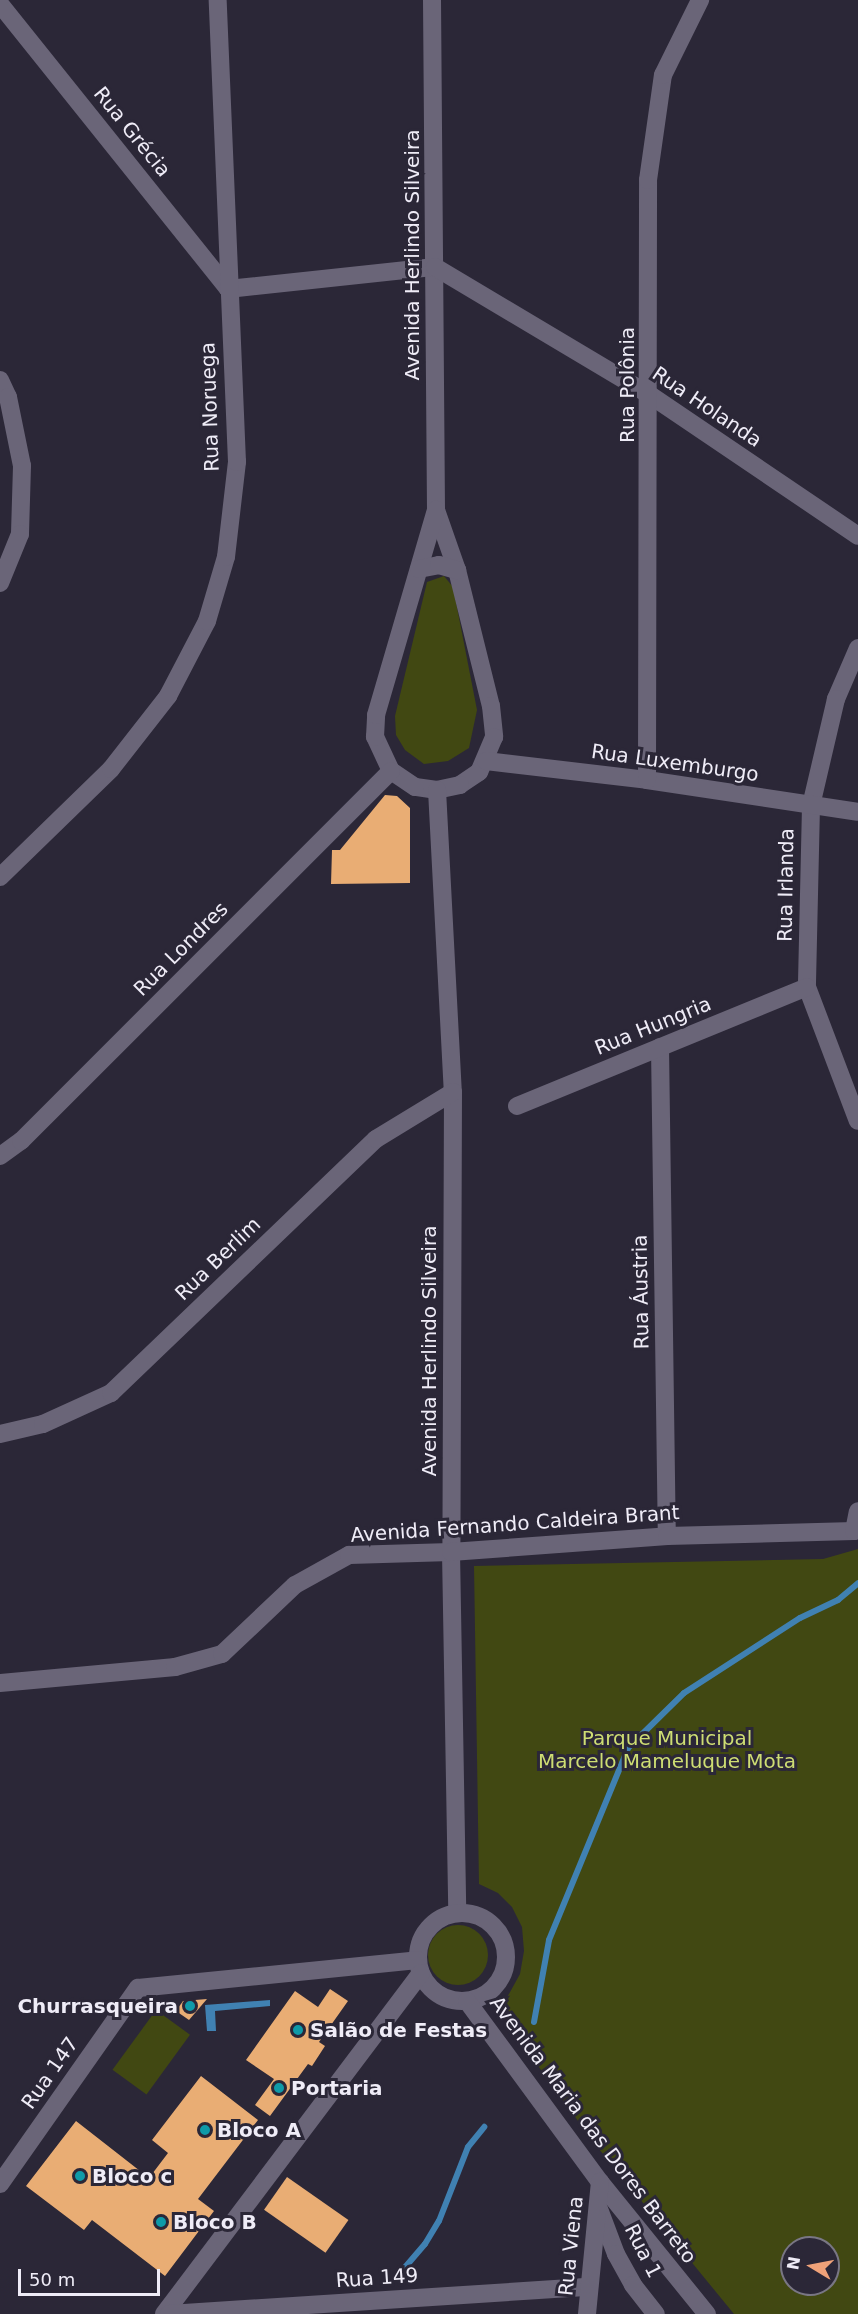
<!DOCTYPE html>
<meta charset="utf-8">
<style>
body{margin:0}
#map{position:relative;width:858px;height:2314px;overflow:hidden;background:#2b2737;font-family:"DejaVu Sans",sans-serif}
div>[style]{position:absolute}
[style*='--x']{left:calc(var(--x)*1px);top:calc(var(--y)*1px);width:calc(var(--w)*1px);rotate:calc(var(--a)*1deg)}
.green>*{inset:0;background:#414812;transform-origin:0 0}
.round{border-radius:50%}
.water>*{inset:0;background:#4081b2}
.stream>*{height:6px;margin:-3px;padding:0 3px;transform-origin:3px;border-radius:3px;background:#4081b2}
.building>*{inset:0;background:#e9ad74;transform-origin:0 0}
.minor>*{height:18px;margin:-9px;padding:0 9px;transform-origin:9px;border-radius:9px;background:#6a6578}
.minor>.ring{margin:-9px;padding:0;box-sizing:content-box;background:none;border:18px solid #6a6578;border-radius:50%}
.dots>*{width:16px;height:16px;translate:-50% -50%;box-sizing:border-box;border:3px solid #2b2737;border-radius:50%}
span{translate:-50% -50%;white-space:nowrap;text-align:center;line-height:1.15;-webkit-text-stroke:6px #2b2737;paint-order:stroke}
.street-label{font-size:20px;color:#efecf7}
.park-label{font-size:20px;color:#cedd73}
.poi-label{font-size:20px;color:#efecf7;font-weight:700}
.right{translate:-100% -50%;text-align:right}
.left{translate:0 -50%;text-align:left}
.north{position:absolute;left:780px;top:2236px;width:60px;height:60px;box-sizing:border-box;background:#2b2737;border:2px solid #797684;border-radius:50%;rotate:280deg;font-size:16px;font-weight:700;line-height:24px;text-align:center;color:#efecf7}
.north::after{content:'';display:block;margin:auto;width:21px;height:27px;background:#f0a279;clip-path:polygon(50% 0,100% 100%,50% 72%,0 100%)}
.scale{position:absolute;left:18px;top:2269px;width:142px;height:27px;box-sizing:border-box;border:3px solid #efecf7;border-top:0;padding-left:8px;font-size:18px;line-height:21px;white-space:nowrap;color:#efecf7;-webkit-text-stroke:4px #2b2737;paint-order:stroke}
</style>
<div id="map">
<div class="green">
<i style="clip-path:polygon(444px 576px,453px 587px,477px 710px,469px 748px,448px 761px,424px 764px,405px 750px,396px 735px,395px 716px,427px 582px)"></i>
<i style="clip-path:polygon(evenodd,858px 1549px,858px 2314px,734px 2314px,594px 2143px,499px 2012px,520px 1974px,524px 1951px,522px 1927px,512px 1907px,498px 1893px,479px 1884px,474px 1566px,823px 1559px,858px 1549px,792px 2248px,828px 2248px,828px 2284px,792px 2284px,792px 2248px)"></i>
<i class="round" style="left:428px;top:1925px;width:60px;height:60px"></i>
<i style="left:156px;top:2010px;width:42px;height:74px;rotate:36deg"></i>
</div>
<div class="water">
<i style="clip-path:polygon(270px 2000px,270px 2006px,215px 2011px,216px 2031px,207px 2031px,205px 2005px)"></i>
</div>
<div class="stream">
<i style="--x:534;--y:2022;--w:83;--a:-79.6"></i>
<i style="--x:549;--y:1940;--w:208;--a:-67.6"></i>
<i style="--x:628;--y:1748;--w:78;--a:-44.5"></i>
<i style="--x:684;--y:1693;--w:138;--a:-32.9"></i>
<i style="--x:800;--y:1618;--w:42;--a:-25.3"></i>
<i style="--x:838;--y:1600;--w:26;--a:-40"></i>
<i style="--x:395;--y:2279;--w:46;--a:-49.4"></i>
<i style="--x:425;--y:2244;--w:27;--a:-59"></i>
<i style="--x:439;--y:2221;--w:79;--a:-68.6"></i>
<i style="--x:468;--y:2147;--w:26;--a:-51"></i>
</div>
<div class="building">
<i style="clip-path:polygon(385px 795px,397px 796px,410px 808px,410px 883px,331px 884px,332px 850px,340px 850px)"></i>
<i style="clip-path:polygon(330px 1989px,348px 2001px,319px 2042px,325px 2046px,312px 2066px,308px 2064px,270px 2116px,255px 2105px,274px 2079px,246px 2060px,295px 1991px,318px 2007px)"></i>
<i style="clip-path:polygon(207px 1999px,189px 2020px,176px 2011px,183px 2001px)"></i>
<i style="clip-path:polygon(201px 2076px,258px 2120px,198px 2199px,214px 2211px,165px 2276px,92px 2220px,84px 2230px,26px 2186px,76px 2121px,149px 2178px,168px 2153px,152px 2140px)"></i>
<i style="left:287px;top:2177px;width:75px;height:40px;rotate:35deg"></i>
</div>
<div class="minor">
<i style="--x:432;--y:0;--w:510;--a:89.55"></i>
<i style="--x:0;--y:4;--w:365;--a:51.3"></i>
<i style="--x:228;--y:289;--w:208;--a:-6.1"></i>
<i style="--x:435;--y:267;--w:250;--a:30.8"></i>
<i style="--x:650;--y:395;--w:251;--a:34.1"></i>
<i style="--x:0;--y:380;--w:19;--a:65"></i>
<i style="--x:8;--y:397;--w:70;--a:78.5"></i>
<i style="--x:22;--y:466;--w:68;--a:91.7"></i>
<i style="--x:20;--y:534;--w:53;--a:112.2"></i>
<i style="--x:436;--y:510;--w:64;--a:70.7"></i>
<i style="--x:457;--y:570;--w:140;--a:76"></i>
<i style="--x:491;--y:706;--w:31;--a:84"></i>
<i style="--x:494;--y:737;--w:38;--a:113"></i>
<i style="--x:479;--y:772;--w:23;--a:146"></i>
<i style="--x:460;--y:785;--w:24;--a:168"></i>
<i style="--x:437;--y:790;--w:22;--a:-172"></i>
<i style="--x:415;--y:787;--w:29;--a:-146"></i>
<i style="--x:391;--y:771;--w:38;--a:-115"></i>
<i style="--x:375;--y:737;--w:22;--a:-87"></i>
<i style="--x:376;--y:715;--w:214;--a:-73.7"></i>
<i style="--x:419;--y:569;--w:20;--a:-11"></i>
<i style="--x:439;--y:565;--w:19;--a:16"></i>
<i style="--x:858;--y:648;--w:56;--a:113.3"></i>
<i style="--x:836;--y:699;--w:110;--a:103.2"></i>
<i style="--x:811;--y:806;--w:181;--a:91.3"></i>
<i style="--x:807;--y:987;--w:143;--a:69.2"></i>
<i style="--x:486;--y:761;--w:162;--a:6.7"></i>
<i style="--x:647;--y:780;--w:213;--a:8.6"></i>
<i style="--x:647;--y:780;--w:600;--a:-89.9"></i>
<i style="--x:648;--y:180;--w:106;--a:-81.9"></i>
<i style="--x:663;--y:75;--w:84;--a:-63.7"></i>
<i style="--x:437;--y:790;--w:302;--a:87"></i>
<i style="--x:453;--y:1092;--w:460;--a:90.2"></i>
<i style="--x:451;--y:1552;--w:361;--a:89"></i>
<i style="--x:0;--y:877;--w:155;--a:-44.2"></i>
<i style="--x:111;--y:769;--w:93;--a:-52"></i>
<i style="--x:168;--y:696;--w:85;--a:-62.5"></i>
<i style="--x:207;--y:621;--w:67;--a:-73.5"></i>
<i style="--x:226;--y:557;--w:96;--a:-83.4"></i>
<i style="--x:237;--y:462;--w:462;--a:-92.4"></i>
<i style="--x:660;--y:1047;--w:489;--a:89.2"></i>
<i style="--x:517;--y:1106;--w:313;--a:-22.3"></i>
<i style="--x:0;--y:1156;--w:26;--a:-36"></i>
<i style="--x:21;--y:1141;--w:523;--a:-45"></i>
<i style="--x:0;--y:1434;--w:44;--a:-13.1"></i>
<i style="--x:43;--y:1424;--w:75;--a:-24.5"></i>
<i style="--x:111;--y:1393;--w:367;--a:-43.8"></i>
<i style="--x:376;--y:1139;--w:90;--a:-31.4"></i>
<i style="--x:0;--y:1683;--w:176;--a:-5.2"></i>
<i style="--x:175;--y:1667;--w:49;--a:-15.5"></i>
<i style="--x:222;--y:1654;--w:100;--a:-43.4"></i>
<i style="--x:295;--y:1585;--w:62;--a:-29.1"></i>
<i style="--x:349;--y:1555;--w:102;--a:-1.7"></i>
<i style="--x:451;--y:1552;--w:217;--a:-4.2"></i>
<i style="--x:667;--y:1536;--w:187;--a:-1.5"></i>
<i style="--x:854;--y:1531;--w:20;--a:-79"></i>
<i class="ring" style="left:418px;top:1913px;width:70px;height:70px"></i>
<i style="--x:467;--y:2001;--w:225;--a:53.7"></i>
<i style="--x:600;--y:2182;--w:170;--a:51"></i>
<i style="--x:0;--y:2184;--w:240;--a:-54.9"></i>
<i style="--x:138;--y:1988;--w:281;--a:-5.7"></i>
<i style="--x:599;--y:2209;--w:48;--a:69.3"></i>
<i style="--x:616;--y:2254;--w:35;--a:61"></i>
<i style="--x:633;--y:2285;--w:37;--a:52"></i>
<i style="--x:164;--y:2314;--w:427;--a:-53"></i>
<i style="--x:169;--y:2314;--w:421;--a:-3.7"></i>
<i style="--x:587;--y:2314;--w:133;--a:-84.4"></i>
</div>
<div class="dots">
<i style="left:190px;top:2006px;background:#0f9aa8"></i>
<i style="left:298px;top:2030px;background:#0f9aa8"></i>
<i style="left:279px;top:2088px;background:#0f9aa8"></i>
<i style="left:205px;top:2130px;background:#0f9aa8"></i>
<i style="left:80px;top:2176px;background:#0f9aa8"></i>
<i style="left:161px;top:2222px;background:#0f9aa8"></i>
</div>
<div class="street-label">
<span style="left:132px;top:132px;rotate:51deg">Rua Grécia</span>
<span style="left:412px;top:255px;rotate:-90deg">Avenida Herlindo Silveira</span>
<span style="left:627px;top:385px;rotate:-90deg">Rua Polônia</span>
<span style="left:210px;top:407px;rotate:-92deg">Rua Noruega</span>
<span style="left:707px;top:407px;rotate:34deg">Rua Holanda</span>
<span style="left:675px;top:763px;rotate:8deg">Rua Luxemburgo</span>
<span style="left:786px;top:885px;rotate:-89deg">Rua Irlanda</span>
<span style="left:181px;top:949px;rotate:-45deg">Rua Londres</span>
<span style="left:653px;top:1026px;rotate:-22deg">Rua Hungria</span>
<span style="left:218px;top:1259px;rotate:-44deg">Rua Berlim</span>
<span style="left:641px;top:1292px;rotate:-91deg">Rua Áustria</span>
<span style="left:429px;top:1351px;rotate:-90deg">Avenida Herlindo Silveira</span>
<span style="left:515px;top:1524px;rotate:-4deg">Avenida Fernando Caldeira Brant</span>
<span style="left:50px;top:2073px;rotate:-55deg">Rua 147</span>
<span style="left:593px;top:2130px;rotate:53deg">Avenida Maria das Dores Barreto</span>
<span style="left:571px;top:2246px;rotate:-84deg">Rua Viena</span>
<span style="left:643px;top:2251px;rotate:63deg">Rua 1</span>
<span style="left:377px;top:2278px;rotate:-4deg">Rua 149</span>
</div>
<div class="park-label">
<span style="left:667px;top:1750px">Parque Municipal<br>Marcelo Mameluque Mota</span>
</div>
<div class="poi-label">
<span class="right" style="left:178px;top:2006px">Churrasqueira</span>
<span class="left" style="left:310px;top:2030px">Salão de Festas</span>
<span class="left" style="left:291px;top:2088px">Portaria</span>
<span class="left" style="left:217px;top:2130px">Bloco A</span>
<span class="left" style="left:92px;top:2176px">Bloco c</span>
<span class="left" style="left:173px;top:2222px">Bloco B</span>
</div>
<div class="north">N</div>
<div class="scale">50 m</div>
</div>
